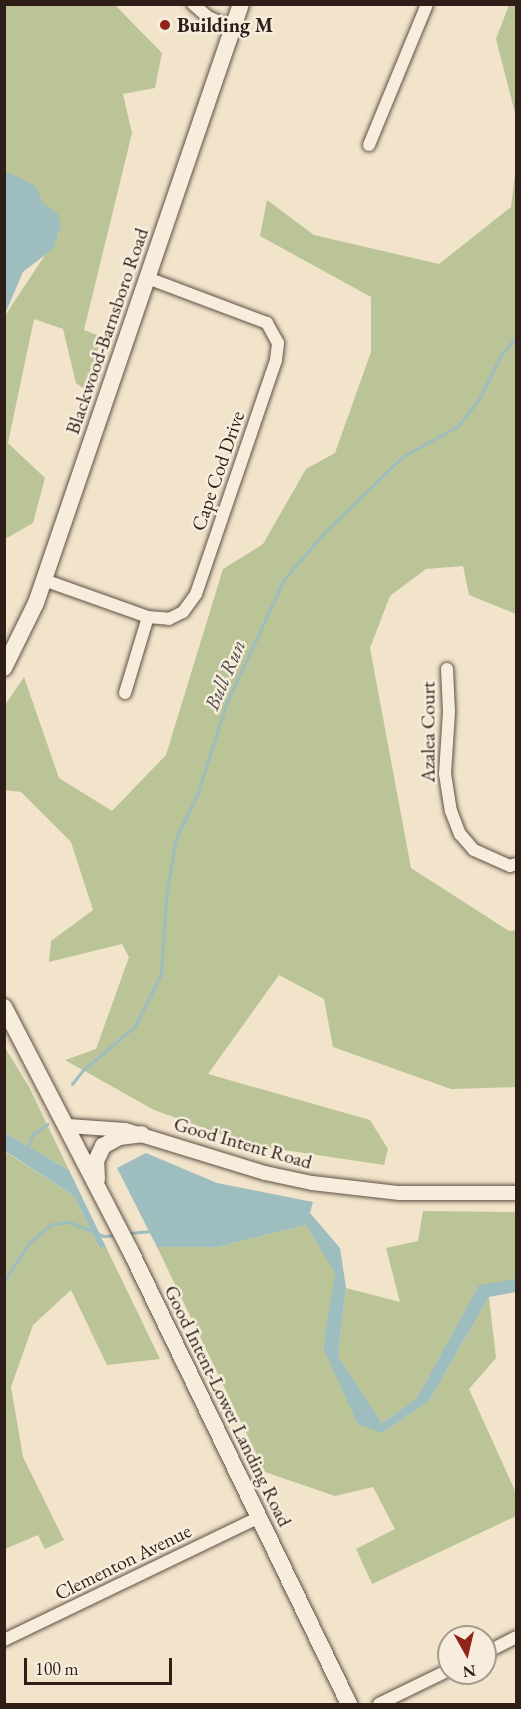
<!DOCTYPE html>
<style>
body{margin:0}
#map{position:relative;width:521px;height:1709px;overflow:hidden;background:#f1e4cb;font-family:"EB Garamond",serif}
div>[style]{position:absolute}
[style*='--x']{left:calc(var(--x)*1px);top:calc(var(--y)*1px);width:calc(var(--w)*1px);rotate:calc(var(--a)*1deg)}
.green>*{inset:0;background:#bac497}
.water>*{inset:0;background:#9dbdbf}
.stream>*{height:3px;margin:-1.5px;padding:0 1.5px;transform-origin:1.5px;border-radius:1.5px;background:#9dbdbf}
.roads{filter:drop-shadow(0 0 2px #605044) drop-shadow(0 0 2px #605044)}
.minor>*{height:12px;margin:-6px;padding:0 6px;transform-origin:6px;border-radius:6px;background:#f6eddd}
.tertiary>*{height:14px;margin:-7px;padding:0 7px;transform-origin:7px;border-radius:7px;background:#f6eddd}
.secondary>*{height:16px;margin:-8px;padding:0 8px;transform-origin:8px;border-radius:8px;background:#f6eddd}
.dots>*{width:16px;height:16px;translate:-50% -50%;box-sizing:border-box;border:3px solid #f6eddd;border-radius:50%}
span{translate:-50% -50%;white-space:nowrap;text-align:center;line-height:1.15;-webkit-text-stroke:5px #f6eddd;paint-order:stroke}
.poi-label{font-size:20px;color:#2f1e17;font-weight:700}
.left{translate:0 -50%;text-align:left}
.street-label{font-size:20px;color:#2f1e17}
.water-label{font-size:21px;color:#504e49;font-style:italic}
.frame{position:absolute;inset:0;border:6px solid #2f1e17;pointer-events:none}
.north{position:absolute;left:437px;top:1625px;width:60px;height:60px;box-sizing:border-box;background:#f6eddd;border:2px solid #a69a8e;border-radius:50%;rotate:172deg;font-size:16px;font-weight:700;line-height:24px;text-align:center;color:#2f1e17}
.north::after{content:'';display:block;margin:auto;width:21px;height:27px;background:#8f2418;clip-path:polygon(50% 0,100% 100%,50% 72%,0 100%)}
.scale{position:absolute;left:24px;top:1658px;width:148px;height:27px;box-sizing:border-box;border:3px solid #2f1e17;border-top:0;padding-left:8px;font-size:18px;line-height:21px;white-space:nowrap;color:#2f1e17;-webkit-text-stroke:4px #f6eddd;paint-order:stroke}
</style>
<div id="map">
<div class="green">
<i style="clip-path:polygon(5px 5px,115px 5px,162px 53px,155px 88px,123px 94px,132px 133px,84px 330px,102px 337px,84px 389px,76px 383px,63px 329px,34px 319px,8px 443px,45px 478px,33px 523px,5px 539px,4px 317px,59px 234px,5px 176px)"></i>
<i style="clip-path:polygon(509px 5px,516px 5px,516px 117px,496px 39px)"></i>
<i style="clip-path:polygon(516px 166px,516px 614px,469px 595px,463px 566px,426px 569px,390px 596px,370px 648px,411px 868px,509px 931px,516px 930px,516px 1087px,451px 1089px,333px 1047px,324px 999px,279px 975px,208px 1074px,370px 1120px,388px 1149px,384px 1165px,251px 1145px,154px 1110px,65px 1060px,96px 1049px,129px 957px,122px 944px,49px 962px,51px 941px,93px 910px,71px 842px,21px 792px,5px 790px,5px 705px,24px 677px,59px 778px,112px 811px,166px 755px,223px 569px,263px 544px,306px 469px,335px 453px,371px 352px,371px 297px,260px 236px,267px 200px,314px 235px,439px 264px,511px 207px)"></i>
<i style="clip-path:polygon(4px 1046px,29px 1087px,69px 1170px,5px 1133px)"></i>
<i style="clip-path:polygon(4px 1151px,74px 1196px,99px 1247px,106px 1247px,160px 1359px,107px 1365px,71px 1290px,33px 1325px,11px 1387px,23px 1457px,64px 1540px,45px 1549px,38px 1535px,5px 1549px)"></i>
<i style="clip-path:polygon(423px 1211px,516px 1212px,516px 1279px,479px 1286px,417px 1398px,382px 1423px,338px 1356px,346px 1288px,400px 1302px,386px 1248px,418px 1241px)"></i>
<i style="clip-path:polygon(306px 1225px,336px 1273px,323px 1348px,382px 1433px,429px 1401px,489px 1297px,496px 1358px,469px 1389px,516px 1493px,516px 1516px,372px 1584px,356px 1549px,395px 1529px,373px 1487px,335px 1496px,265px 1472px,157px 1247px,217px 1247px)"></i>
</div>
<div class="water">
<i style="clip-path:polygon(5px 171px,36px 186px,42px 202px,57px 213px,61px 224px,54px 248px,23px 272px,5px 314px)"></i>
<i style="clip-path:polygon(5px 1133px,69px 1170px,106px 1247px,99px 1247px,74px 1196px,5px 1151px)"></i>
<i style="clip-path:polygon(146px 1153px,217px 1183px,313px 1202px,310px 1213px,340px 1248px,346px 1288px,338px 1356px,382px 1423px,417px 1398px,479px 1285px,516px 1279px,516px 1292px,489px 1297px,429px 1401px,382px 1433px,358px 1424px,323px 1348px,335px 1273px,306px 1225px,217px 1247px,157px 1247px,117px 1168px)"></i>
</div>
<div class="stream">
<i style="--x:72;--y:1084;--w:16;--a:-52"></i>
<i style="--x:82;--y:1071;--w:70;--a:-40.3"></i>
<i style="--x:135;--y:1026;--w:58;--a:-63.4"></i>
<i style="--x:161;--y:974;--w:78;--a:-86.3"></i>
<i style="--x:166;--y:896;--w:59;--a:-80.2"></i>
<i style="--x:176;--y:838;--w:48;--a:-64"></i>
<i style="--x:197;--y:795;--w:96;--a:-72.3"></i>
<i style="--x:226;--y:704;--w:138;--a:-65.1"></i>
<i style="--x:284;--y:579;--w:62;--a:-48.9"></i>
<i style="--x:325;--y:532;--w:107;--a:-44.2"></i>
<i style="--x:402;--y:457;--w:64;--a:-29"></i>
<i style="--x:458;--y:426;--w:34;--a:-52"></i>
<i style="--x:479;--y:399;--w:49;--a:-63.4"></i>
<i style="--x:501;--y:355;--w:23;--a:-50"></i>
<i style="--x:27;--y:1149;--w:15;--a:-70"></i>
<i style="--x:32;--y:1135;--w:19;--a:-35"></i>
<i style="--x:129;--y:1233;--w:23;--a:-5"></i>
<i style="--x:4;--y:1281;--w:45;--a:-56.7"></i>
<i style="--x:29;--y:1243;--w:30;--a:-40"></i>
<i style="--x:52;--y:1224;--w:17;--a:-7"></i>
<i style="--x:69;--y:1222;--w:38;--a:22"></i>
<i style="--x:104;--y:1236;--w:12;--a:-5"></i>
</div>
<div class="roads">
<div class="minor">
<i style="--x:193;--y:4;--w:20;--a:41"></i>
<i style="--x:208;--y:17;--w:27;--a:24"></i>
<i style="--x:369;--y:145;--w:152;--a:-67.6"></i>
<i style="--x:44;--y:580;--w:110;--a:19.6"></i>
<i style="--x:148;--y:617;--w:21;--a:5"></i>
<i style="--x:169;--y:619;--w:16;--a:-27"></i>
<i style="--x:183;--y:612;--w:22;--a:-54"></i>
<i style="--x:196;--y:594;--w:247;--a:-71.1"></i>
<i style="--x:276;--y:360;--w:17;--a:-83"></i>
<i style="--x:278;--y:343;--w:23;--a:-119"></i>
<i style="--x:267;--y:323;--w:128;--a:-159.4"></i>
<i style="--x:447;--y:669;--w:43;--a:87.3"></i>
<i style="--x:449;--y:712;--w:62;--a:93.7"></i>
<i style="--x:445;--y:774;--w:37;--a:81"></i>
<i style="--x:451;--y:811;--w:25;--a:69"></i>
<i style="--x:460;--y:834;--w:21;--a:49"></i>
<i style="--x:474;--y:850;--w:39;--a:24"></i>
<i style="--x:510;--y:866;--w:6;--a:-18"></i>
<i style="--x:125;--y:693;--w:79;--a:-73.2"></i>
<i style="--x:4;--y:1640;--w:282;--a:-25.7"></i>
<i style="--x:485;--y:1653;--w:35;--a:-27"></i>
<i style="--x:379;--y:1704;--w:78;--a:-25.9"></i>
</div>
<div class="tertiary">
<i style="--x:68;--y:1126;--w:57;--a:4"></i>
<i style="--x:125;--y:1130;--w:146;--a:17.1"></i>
<i style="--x:265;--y:1173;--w:48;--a:12"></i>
<i style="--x:312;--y:1183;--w:88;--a:6.6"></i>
<i style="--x:399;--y:1193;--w:117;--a:0"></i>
</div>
<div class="secondary">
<i style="--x:4;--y:668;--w:72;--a:-63.8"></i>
<i style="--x:36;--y:603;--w:633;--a:-71.11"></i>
<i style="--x:4;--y:1007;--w:274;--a:62.6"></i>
<i style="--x:130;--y:1250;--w:504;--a:64.25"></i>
<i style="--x:97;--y:1179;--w:18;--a:-93"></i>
<i style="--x:96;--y:1161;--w:17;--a:-65"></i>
<i style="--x:103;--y:1146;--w:18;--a:-29"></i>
<i style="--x:119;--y:1137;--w:23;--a:-7"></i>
</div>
</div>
<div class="dots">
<i style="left:165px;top:25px;background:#8f2418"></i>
</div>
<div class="poi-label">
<span class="left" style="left:177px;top:25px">Building M</span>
</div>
<div class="street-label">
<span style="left:107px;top:331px;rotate:-71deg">Blackwood-Barnsboro Road</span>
<span style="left:218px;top:471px;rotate:-71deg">Cape Cod Drive</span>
<span style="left:428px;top:732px;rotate:-90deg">Azalea Court</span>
<span style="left:243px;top:1143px;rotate:16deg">Good Intent Road</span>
<span style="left:228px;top:1406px;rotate:64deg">Good Intent-Lower Landing Road</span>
<span style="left:123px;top:1562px;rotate:-26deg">Clementon Avenue</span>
</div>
<div class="water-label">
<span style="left:225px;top:675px;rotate:-67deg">Bull Run</span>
</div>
<div class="frame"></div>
<div class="north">N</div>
<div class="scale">100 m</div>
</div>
